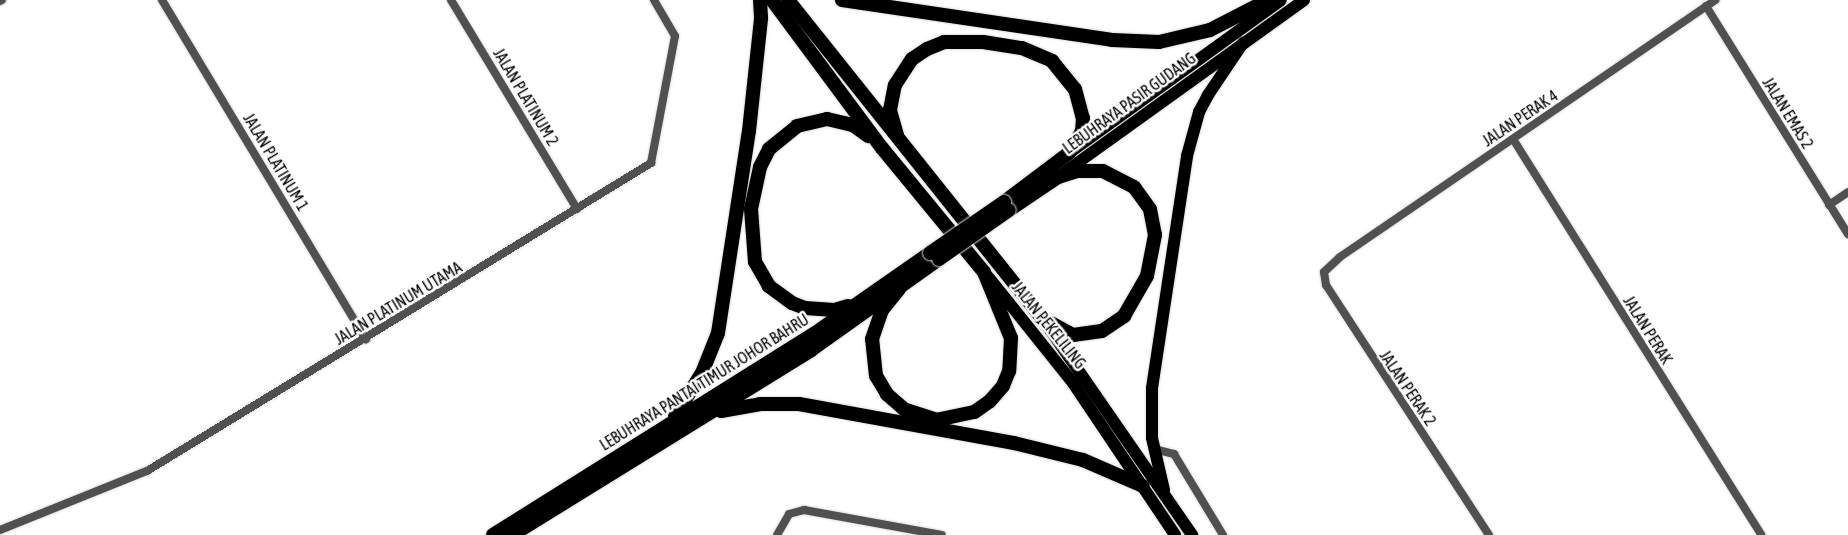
<!DOCTYPE html>
<style>
body{margin:0}
#map{position:relative;width:1848px;height:535px;overflow:hidden;background:#fff;font-family:"Asap Condensed",sans-serif}
div>[style]{position:absolute}
[style*='--x']{left:calc(var(--x)*1px);top:calc(var(--y)*1px);width:calc(var(--w)*1px);rotate:calc(var(--a)*1deg)}
.roads{filter:drop-shadow(0 0 1px #dbdbdb) drop-shadow(0 0 1px #dbdbdb)}
.street>*{height:8px;margin:-4px;padding:0 4px;transform-origin:4px;border-radius:4px;background:#505050}
.primary>*{height:12px;margin:-6px;padding:0 6px;transform-origin:6px;border-radius:6px;background:#000}
.highway>*{height:14px;margin:-7px;padding:0 7px;transform-origin:7px;border-radius:7px;background:#000}
.bridges{filter:drop-shadow(0 0 1px #dbdbdb) drop-shadow(0 0 1px #dbdbdb)}
.highway-bridge>*{height:14px;margin:-7px;padding:0 7px;transform-origin:7px;border-radius:7px;background:#000}
span{translate:-50% -50%;white-space:nowrap;text-align:center;line-height:1.15;-webkit-text-stroke:5px #fff;paint-order:stroke}
.street-label{font-size:16px;color:#000}
</style>
<div id="map">
<div class="roads">
<div class="street">
<i style="--x:162;--y:0;--w:396;--a:59"></i>
<i style="--x:451;--y:0;--w:244;--a:58.9"></i>
<i style="--x:0;--y:1;--w:2;--a:-27"></i>
<i style="--x:1706;--y:6;--w:269;--a:58.1"></i>
<i style="--x:1513;--y:139;--w:467;--a:57.9"></i>
<i style="--x:1829;--y:205;--w:23;--a:-34"></i>
<i style="--x:1154;--y:449;--w:21;--a:14"></i>
<i style="--x:1174;--y:454;--w:95;--a:58.8"></i>
<i style="--x:0;--y:530;--w:158;--a:-21.9"></i>
<i style="--x:147;--y:471;--w:591;--a:-31.43"></i>
<i style="--x:651;--y:163;--w:129;--a:-79.3"></i>
<i style="--x:675;--y:36;--w:42;--a:-120.3"></i>
<i style="--x:777;--y:535;--w:24;--a:-60"></i>
<i style="--x:789;--y:514;--w:16;--a:-15"></i>
<i style="--x:804;--y:510;--w:140;--a:10.3"></i>
<i style="--x:1489;--y:535;--w:298;--a:-123.1"></i>
<i style="--x:1326;--y:285;--w:13;--a:-99"></i>
<i style="--x:1324;--y:272;--w:22;--a:-43"></i>
<i style="--x:1340;--y:257;--w:455;--a:-34.4"></i>
</div>
<div class="primary">
<i style="--x:1069;--y:153;--w:261;--a:-35.8"></i>
<i style="--x:1062;--y:174;--w:298;--a:-35.7"></i>
<i style="--x:989;--y:278;--w:134;--a:51.3"></i>
<i style="--x:1073;--y:383;--w:183;--a:56.1"></i>
<i style="--x:1042;--y:318;--w:264;--a:55.3"></i>
<i style="--x:1164;--y:490;--w:53;--a:-103"></i>
<i style="--x:1152;--y:438;--w:50;--a:-90"></i>
<i style="--x:1152;--y:388;--w:235;--a:-81.4"></i>
<i style="--x:1187;--y:156;--w:46;--a:-74.7"></i>
<i style="--x:1199;--y:112;--w:19;--a:-62"></i>
<i style="--x:1208;--y:95;--w:63;--a:-56.1"></i>
</div>
<div class="highway">
<i style="--x:772;--y:0;--w:184;--a:53.4"></i>
<i style="--x:882;--y:148;--w:161;--a:50.6"></i>
<i style="--x:984;--y:272;--w:71;--a:67.8"></i>
<i style="--x:1011;--y:338;--w:33;--a:93"></i>
<i style="--x:1009;--y:371;--w:16;--a:112"></i>
<i style="--x:1003;--y:386;--w:20;--a:131"></i>
<i style="--x:990;--y:401;--w:19;--a:145"></i>
<i style="--x:974;--y:412;--w:38;--a:168"></i>
<i style="--x:937;--y:420;--w:35;--a:-162"></i>
<i style="--x:904;--y:409;--w:23;--a:-139"></i>
<i style="--x:887;--y:394;--w:21;--a:-121"></i>
<i style="--x:876;--y:376;--w:37;--a:-96"></i>
<i style="--x:872;--y:339;--w:31;--a:-71"></i>
<i style="--x:882;--y:310;--w:27;--a:-51"></i>
<i style="--x:788;--y:0;--w:407;--a:51.4"></i>
<i style="--x:1042;--y:318;--w:35;--a:29"></i>
<i style="--x:1073;--y:335;--w:29;--a:-8"></i>
<i style="--x:1102;--y:331;--w:27;--a:-34"></i>
<i style="--x:1124;--y:316;--w:46;--a:-60.1"></i>
<i style="--x:1147;--y:276;--w:42;--a:-79"></i>
<i style="--x:1155;--y:235;--w:26;--a:-101"></i>
<i style="--x:1150;--y:209;--w:27;--a:-126"></i>
<i style="--x:1134;--y:187;--w:35;--a:-153"></i>
<i style="--x:1103;--y:171;--w:26;--a:180"></i>
<i style="--x:1077;--y:171;--w:20;--a:162"></i>
<i style="--x:1058;--y:177;--w:59;--a:146"></i>
<i style="--x:842;--y:0;--w:273;--a:8.4"></i>
<i style="--x:1112;--y:40;--w:47;--a:2.4"></i>
<i style="--x:1159;--y:42;--w:52;--a:-13.2"></i>
<i style="--x:1210;--y:30;--w:65;--a:-27.3"></i>
<i style="--x:897;--y:135;--w:26;--a:-106"></i>
<i style="--x:890;--y:110;--w:25;--a:-79"></i>
<i style="--x:895;--y:85;--w:31;--a:-57"></i>
<i style="--x:912;--y:59;--w:18;--a:-34"></i>
<i style="--x:927;--y:49;--w:18;--a:-22"></i>
<i style="--x:944;--y:42;--w:39;--a:0"></i>
<i style="--x:983;--y:42;--w:39;--a:9"></i>
<i style="--x:1022;--y:48;--w:33;--a:23"></i>
<i style="--x:1052;--y:61;--w:36;--a:51"></i>
<i style="--x:1075;--y:89;--w:30;--a:75"></i>
<i style="--x:1083;--y:118;--w:13;--a:94"></i>
<i style="--x:1082;--y:131;--w:26;--a:121"></i>
<i style="--x:1069;--y:153;--w:81;--a:143"></i>
<i style="--x:848;--y:306;--w:15;--a:164"></i>
<i style="--x:834;--y:310;--w:29;--a:-176"></i>
<i style="--x:805;--y:308;--w:14;--a:-159"></i>
<i style="--x:792;--y:303;--w:29;--a:-144"></i>
<i style="--x:769;--y:286;--w:28;--a:-120"></i>
<i style="--x:755;--y:262;--w:53;--a:-94.3"></i>
<i style="--x:751;--y:209;--w:43;--a:-77.9"></i>
<i style="--x:760;--y:167;--w:20;--a:-63"></i>
<i style="--x:769;--y:149;--w:36;--a:-39"></i>
<i style="--x:797;--y:126;--w:31;--a:-13"></i>
<i style="--x:827;--y:119;--w:27;--a:13"></i>
<i style="--x:853;--y:125;--w:19;--a:36"></i>
<i style="--x:721;--y:411;--w:40;--a:-10"></i>
<i style="--x:760;--y:404;--w:39;--a:0"></i>
<i style="--x:799;--y:404;--w:219;--a:10.3"></i>
<i style="--x:1014;--y:443;--w:71;--a:13.8"></i>
<i style="--x:1083;--y:460;--w:65;--a:23.4"></i>
<i style="--x:675;--y:416;--w:51;--a:-57.9"></i>
<i style="--x:702;--y:373;--w:43;--a:-68.2"></i>
<i style="--x:718;--y:333;--w:204;--a:-81.3"></i>
<i style="--x:749;--y:131;--w:114;--a:-83.9"></i>
<i style="--x:761;--y:18;--w:18;--a:-93"></i>
<i style="--x:493;--y:535;--w:387;--a:-32.1"></i>
<i style="--x:821;--y:329;--w:133;--a:-34.9"></i>
<i style="--x:512;--y:535;--w:352;--a:-31.7"></i>
<i style="--x:811;--y:350;--w:157;--a:-35.4"></i>
</div>
</div>
<div class="bridges">
<div class="highway-bridge">
<i style="--x:930;--y:253;--w:90;--a:-34.6"></i>
<i style="--x:939;--y:259;--w:85;--a:-35"></i>
</div>
</div>
<div class="street-label">
<span style="left:526px;top:97px;rotate:59deg">JALAN PLATINUM 2</span>
<span style="left:1129px;top:103px;rotate:-36deg">LEBUHRAYA PASIR GUDANG</span>
<span style="left:1788px;top:113px;rotate:58deg">JALAN EMAS 2</span>
<span style="left:1520px;top:118px;rotate:-34deg">JALAN PERAK 4</span>
<span style="left:276px;top:162px;rotate:59deg">JALAN PLATINUM 1</span>
<span style="left:398px;top:303px;rotate:-31deg">JALAN PLATINUM UTAMA</span>
<span style="left:1049px;top:325px;rotate:51deg">JALAN PEKELILING</span>
<span style="left:1648px;top:330px;rotate:58deg">JALAN PERAK</span>
<span style="left:704px;top:382px;rotate:-32deg">LEBUHRAYA PANTAI TIMUR JOHOR BAHRU</span>
<span style="left:1408px;top:388px;rotate:56deg">JALAN PERAK 2</span>
</div>
</div>
